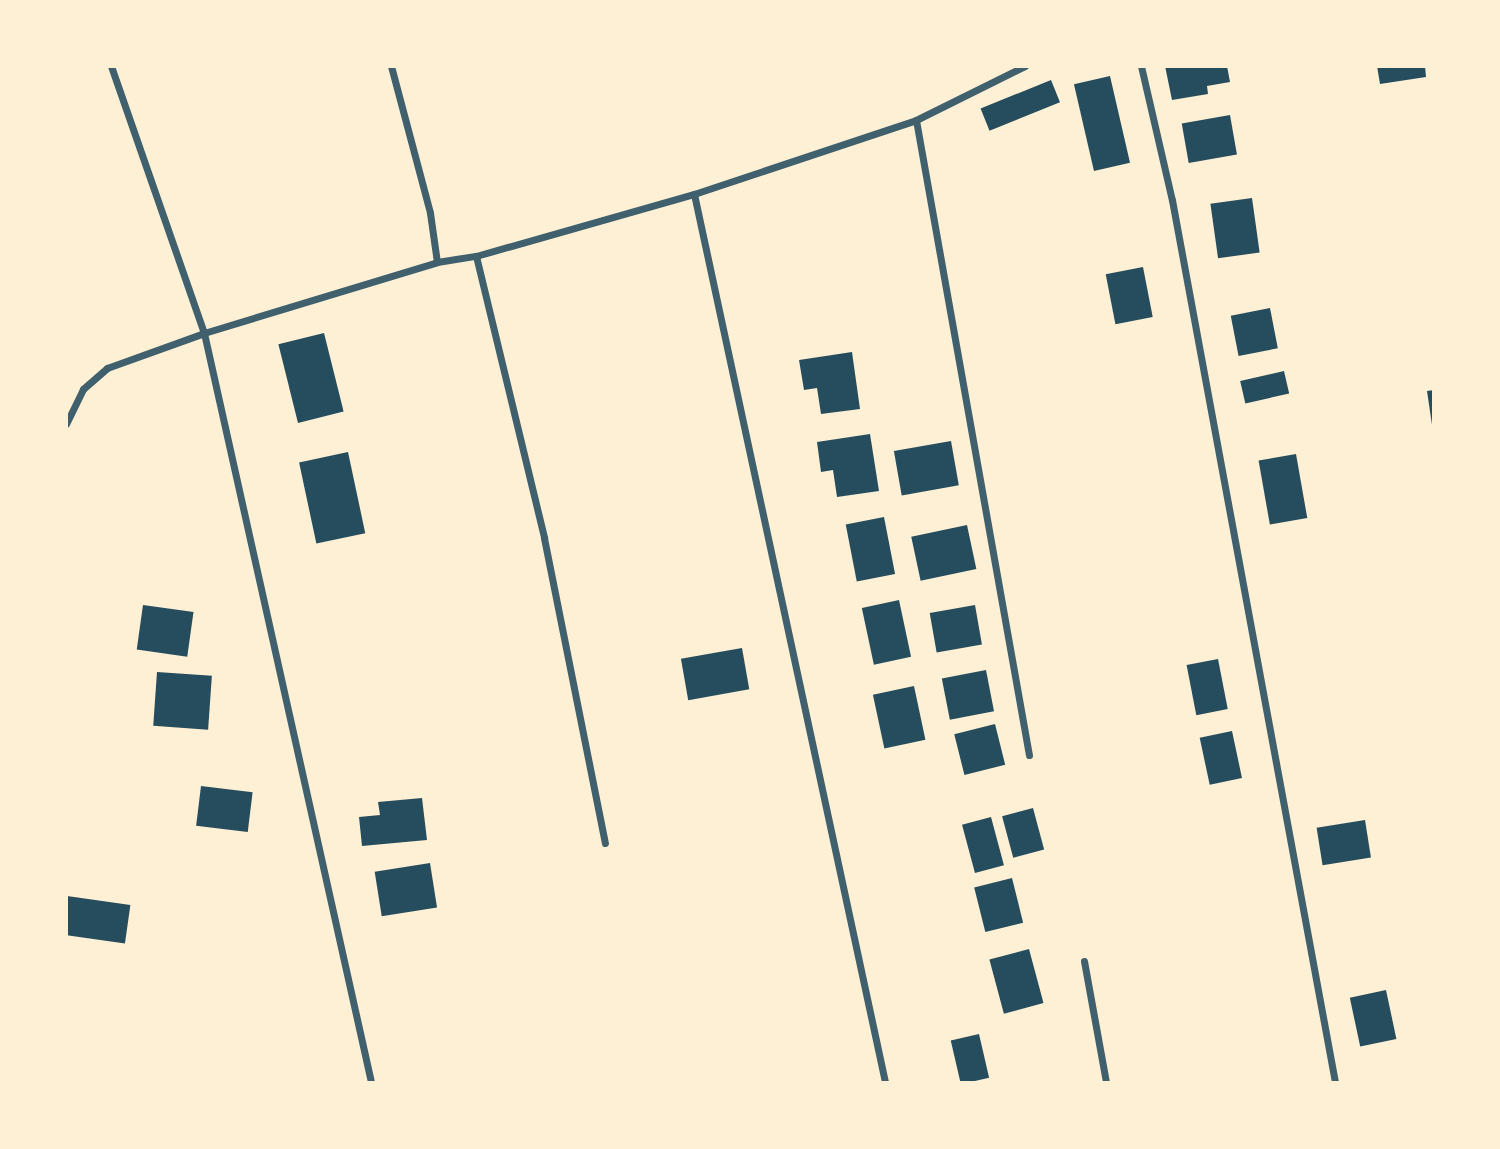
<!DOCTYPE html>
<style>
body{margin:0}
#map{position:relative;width:1500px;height:1149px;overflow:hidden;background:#fdf0d5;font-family:Arial,sans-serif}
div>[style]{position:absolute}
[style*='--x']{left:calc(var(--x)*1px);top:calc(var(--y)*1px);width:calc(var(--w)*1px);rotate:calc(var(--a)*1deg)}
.building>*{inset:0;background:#264d5e;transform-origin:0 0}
.minor>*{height:7px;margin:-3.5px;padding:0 3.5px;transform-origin:3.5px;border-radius:3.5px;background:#3f606c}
span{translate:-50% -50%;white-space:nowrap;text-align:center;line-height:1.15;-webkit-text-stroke:6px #fdf0d5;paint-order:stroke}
.frame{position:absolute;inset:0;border:68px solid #fdf0d5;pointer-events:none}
</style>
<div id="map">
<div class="building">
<i style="clip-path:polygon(1165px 66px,1227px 66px,1230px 82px,1207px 86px,1208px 94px,1172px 100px)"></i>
<i style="clip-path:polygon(1377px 66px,1425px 66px,1426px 77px,1380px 84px)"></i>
<i style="left:1110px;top:76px;width:89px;height:37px;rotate:77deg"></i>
<i style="left:1051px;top:80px;width:24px;height:76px;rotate:68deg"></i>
<i style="left:1230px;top:115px;width:40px;height:49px;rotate:80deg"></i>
<i style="left:1252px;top:198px;width:55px;height:42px;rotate:82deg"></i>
<i style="left:1143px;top:267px;width:51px;height:38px;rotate:79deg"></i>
<i style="left:1270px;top:308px;width:41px;height:40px;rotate:79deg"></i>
<i style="left:324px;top:333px;width:81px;height:47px;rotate:76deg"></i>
<i style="clip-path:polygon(852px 352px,860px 409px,821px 414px,817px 388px,804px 390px,799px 360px)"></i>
<i style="left:1284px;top:371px;width:23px;height:45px;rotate:77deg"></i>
<i style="clip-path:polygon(1434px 390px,1434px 424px,1432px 425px,1427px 391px)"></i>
<i style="clip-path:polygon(870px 434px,879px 491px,837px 497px,833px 470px,821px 472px,817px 442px)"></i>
<i style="left:951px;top:441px;width:45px;height:58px;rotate:80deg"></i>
<i style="left:348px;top:452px;width:83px;height:50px;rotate:78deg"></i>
<i style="left:1296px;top:454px;width:65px;height:38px;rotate:80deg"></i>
<i style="left:884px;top:517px;width:58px;height:39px;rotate:79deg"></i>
<i style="left:967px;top:525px;width:45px;height:57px;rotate:78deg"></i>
<i style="left:899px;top:600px;width:58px;height:38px;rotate:78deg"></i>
<i style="left:143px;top:605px;width:51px;height:45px;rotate:8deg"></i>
<i style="left:975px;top:605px;width:40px;height:46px;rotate:80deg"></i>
<i style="left:742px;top:648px;width:42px;height:62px;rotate:80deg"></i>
<i style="left:1218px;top:659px;width:51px;height:32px;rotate:79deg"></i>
<i style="left:986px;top:670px;width:42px;height:45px;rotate:79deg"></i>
<i style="left:157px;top:672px;width:55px;height:54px;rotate:4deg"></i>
<i style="left:914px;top:686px;width:55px;height:42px;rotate:78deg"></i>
<i style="left:995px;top:724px;width:42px;height:42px;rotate:76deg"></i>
<i style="left:1232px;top:731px;width:48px;height:33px;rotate:78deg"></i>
<i style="left:201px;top:786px;width:52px;height:40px;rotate:7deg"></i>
<i style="clip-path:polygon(422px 798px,427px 840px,362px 846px,359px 817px,380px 815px,378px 802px)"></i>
<i style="left:1033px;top:808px;width:43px;height:32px;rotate:75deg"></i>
<i style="left:991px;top:817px;width:50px;height:30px;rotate:75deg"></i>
<i style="left:1365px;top:820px;width:38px;height:49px;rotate:81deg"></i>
<i style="left:430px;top:863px;width:45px;height:56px;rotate:81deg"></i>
<i style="left:1012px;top:878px;width:46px;height:39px;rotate:76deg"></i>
<i style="left:67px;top:896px;width:64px;height:39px;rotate:8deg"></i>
<i style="left:1029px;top:949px;width:56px;height:41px;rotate:75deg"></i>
<i style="left:1386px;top:990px;width:50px;height:37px;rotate:78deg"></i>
<i style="left:979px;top:1034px;width:45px;height:29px;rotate:77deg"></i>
</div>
<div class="minor">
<i style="--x:111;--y:66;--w:283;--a:70.8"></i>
<i style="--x:204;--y:333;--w:767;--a:77.43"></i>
<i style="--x:391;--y:66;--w:152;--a:75.1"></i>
<i style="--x:430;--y:213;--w:49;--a:81.9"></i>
<i style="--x:1141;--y:66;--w:138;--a:77"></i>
<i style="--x:1172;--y:200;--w:897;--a:79.53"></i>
<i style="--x:916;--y:120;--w:645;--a:79.91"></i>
<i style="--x:694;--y:194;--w:908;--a:77.86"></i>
<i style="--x:476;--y:256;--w:290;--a:76.4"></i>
<i style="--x:544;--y:538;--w:311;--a:78.7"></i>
<i style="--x:66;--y:424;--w:39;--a:-64"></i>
<i style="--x:83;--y:389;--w:32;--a:-41"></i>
<i style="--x:107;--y:368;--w:103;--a:-19.8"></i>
<i style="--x:204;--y:333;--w:244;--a:-16.9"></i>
<i style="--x:437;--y:262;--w:39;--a:-9"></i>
<i style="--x:476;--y:256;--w:227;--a:-15.9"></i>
<i style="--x:694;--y:194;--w:234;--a:-18.4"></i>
<i style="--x:916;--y:120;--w:122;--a:-26.4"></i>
<i style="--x:1084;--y:961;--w:123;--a:79.7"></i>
</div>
<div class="frame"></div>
</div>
